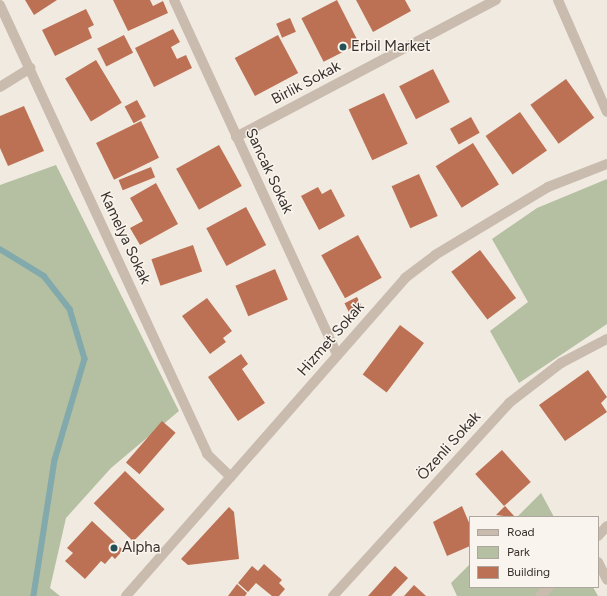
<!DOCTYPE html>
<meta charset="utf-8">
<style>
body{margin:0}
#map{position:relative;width:607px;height:596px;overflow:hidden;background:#f1eae1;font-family:Figtree,sans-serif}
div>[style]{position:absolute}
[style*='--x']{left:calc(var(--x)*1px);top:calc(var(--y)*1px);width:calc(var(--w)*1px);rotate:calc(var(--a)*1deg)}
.green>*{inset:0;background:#b4c0a1}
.stream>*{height:5.5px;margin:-2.75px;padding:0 2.75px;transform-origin:2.75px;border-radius:2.75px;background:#82a9ac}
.building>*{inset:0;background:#bc7154;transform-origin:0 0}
.minor>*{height:10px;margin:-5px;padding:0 5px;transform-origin:5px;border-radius:5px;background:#c9bbad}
.dots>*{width:11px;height:11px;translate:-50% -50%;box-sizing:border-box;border:2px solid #f9f4ed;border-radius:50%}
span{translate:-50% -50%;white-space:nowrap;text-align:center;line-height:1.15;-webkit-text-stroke:3px #f9f4ed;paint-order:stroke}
.poi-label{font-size:15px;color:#38302b}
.left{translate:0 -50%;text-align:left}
.street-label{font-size:15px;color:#38302b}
.legend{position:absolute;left:469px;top:516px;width:130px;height:72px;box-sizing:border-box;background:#f9f4ed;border:1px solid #aca69f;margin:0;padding:5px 7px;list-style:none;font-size:12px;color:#38302b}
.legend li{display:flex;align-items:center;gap:8px;height:20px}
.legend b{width:20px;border:1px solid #aca69f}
</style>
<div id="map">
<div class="green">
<i style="clip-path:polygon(56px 165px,179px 411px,111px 468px,66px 518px,50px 588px,60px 596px,0 596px,0 185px)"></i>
<i style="clip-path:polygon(607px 179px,607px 324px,519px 383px,490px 331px,528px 302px,492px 239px,537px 208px)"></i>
<i style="clip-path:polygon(541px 493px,554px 517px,517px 517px)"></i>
<i style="clip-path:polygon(470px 564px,470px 587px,593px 587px,598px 596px,457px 596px,451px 583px)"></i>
</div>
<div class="stream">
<i style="--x:0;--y:249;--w:52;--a:31.5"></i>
<i style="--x:44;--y:276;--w:42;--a:51.8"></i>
<i style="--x:70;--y:309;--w:52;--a:73.3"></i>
<i style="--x:85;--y:359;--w:105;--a:106.5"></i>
<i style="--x:55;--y:460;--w:138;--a:98.8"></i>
</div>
<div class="building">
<i style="clip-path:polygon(25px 0,57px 0,34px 15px)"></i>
<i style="clip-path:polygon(113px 0,150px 0,153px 6px,163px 1px,168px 13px,128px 31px)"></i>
<i style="left:337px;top:0;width:49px;height:40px;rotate:63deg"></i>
<i style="clip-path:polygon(356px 0,405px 0,411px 11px,373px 32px)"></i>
<i style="clip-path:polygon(86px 9px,94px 25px,88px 28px,92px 38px,55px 56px,42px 30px)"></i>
<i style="left:290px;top:18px;width:15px;height:15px;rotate:67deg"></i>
<i style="clip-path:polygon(173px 29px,180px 42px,171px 47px,177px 59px,186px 55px,192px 68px,154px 87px,135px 48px)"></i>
<i style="left:124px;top:35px;width:20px;height:30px;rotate:63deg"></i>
<i style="left:278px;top:35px;width:43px;height:49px;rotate:62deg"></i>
<i style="left:96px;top:60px;width:50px;height:36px;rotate:59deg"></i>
<i style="left:433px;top:69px;width:37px;height:38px;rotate:63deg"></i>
<i style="left:566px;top:79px;width:48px;height:44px;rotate:54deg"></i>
<i style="left:384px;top:93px;width:56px;height:39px;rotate:65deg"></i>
<i style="left:137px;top:100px;width:19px;height:14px;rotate:62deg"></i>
<i style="clip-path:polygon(24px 106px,44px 151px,8px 166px,0 148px,0 116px)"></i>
<i style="left:520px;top:112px;width:47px;height:42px;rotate:55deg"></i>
<i style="left:471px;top:117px;width:18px;height:24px;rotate:61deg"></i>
<i style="left:141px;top:121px;width:41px;height:50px;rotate:64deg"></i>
<i style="left:473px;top:143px;width:49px;height:44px;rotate:58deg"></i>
<i style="left:219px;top:145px;width:47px;height:49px;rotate:61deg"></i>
<i style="left:151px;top:167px;width:11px;height:35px;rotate:68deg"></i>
<i style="left:419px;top:174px;width:46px;height:30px;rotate:66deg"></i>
<i style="clip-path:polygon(156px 183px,178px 224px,140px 245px,130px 228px,143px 221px,130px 198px)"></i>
<i style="clip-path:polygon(318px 187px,322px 194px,331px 189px,345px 216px,319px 230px,301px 196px)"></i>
<i style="left:246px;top:207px;width:43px;height:45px;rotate:62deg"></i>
<i style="left:358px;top:235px;width:49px;height:42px;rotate:61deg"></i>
<i style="left:193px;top:245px;width:28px;height:44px;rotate:71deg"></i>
<i style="left:480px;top:250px;width:60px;height:36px;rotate:53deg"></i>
<i style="left:275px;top:269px;width:33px;height:43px;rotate:67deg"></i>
<i style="left:357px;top:297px;width:11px;height:14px;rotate:63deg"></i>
<i style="clip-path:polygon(207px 298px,232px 331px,223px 338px,226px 342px,210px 354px,182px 316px)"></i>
<i style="left:400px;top:325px;width:30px;height:62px;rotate:37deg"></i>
<i style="clip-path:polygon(241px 354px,248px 364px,242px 369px,265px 403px,238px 421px,208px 377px)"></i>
<i style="clip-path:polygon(588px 370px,607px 397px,601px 403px,607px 412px,565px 441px,539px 405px)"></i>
<i style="left:162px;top:421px;width:18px;height:55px;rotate:41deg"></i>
<i style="left:502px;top:450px;width:43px;height:36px;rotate:48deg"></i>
<i style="left:125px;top:471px;width:55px;height:45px;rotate:44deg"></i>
<i style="clip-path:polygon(462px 506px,470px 525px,470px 546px,447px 556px,433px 522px)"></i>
<i style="clip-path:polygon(505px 506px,514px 516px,513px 517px,496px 515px)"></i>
<i style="clip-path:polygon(229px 507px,234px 512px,239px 559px,188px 565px,181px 559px)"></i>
<i style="clip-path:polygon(92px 521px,123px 550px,115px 559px,112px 556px,105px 564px,101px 561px,85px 579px,65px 561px,73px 553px,67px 548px)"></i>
<i style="clip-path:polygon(264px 564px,282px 580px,279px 583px,285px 589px,279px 596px,272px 596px,256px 583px,248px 592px,238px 583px,252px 566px,258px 571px)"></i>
<i style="clip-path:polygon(395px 566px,408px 578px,391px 596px,368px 596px)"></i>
<i style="clip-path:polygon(237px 584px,247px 593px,245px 596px,228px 596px)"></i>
<i style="clip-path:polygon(414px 585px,426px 596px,404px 596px)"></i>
</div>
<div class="minor">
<i style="--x:174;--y:0;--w:391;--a:65.3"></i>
<i style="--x:558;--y:0;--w:122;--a:66.4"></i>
<i style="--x:0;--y:5;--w:494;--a:65.2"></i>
<i style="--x:207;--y:454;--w:33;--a:44"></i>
<i style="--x:0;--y:87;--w:36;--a:-32"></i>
<i style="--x:236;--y:137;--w:294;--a:-27.8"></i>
<i style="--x:598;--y:536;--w:13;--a:-48"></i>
<i style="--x:598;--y:562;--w:20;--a:63"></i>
<i style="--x:126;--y:596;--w:423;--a:-48.7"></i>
<i style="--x:405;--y:278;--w:38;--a:-37"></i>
<i style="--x:435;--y:255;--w:132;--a:-31"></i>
<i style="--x:548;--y:187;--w:63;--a:-21.3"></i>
<i style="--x:333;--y:596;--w:261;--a:-47.6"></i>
<i style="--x:509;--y:403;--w:66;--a:-37.6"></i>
<i style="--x:561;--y:363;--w:52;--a:-27.6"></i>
<i style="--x:540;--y:596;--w:13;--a:-45"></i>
</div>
<div class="dots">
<i style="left:343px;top:47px;background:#245156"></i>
<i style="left:114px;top:548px;background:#245156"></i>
</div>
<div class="poi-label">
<span class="left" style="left:351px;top:47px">Erbil Market</span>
<span class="left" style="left:122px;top:548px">Alpha</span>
</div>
<div class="street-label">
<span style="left:306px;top:83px;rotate:-28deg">Birlik Sokak</span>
<span style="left:269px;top:171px;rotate:65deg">Sancak Sokak</span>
<span style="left:125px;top:238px;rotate:65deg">Kamelya Sokak</span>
<span style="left:331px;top:339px;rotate:-49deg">Hizmet Sokak</span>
<span style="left:449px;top:446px;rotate:-48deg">Özenli Sokak</span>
</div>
<ul class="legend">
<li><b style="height:5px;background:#c9bbad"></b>Road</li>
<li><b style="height:11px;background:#b4c0a1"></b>Park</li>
<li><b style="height:11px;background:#bc7154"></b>Building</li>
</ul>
</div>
